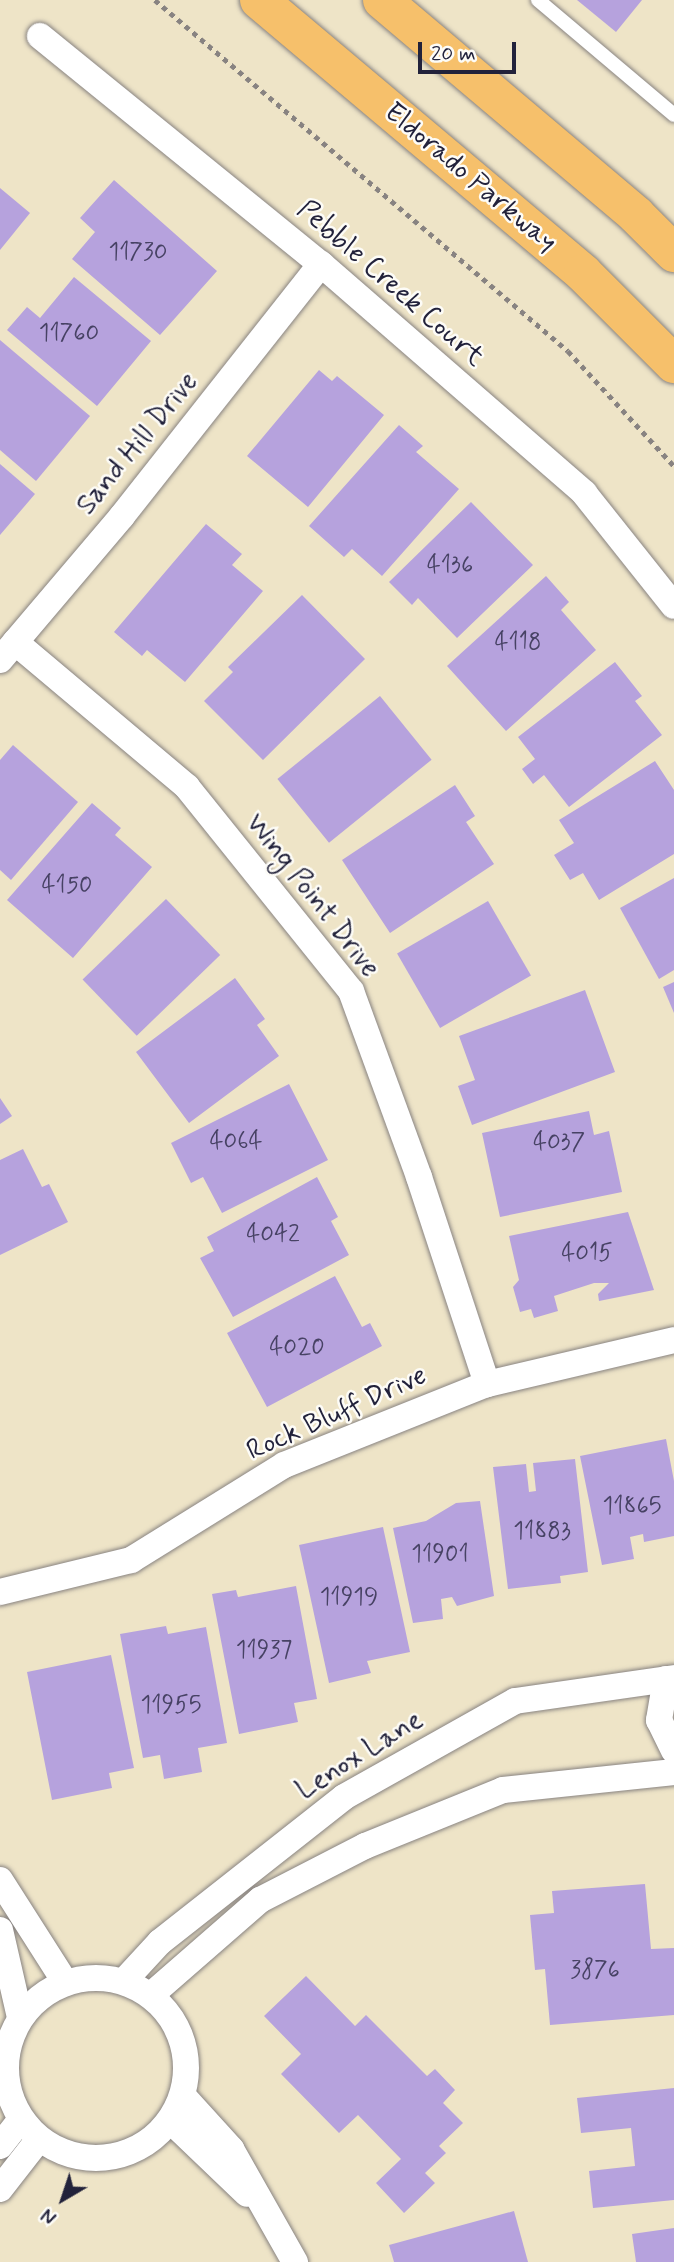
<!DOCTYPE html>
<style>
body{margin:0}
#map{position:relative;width:674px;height:2262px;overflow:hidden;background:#eee4c7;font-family:Mynerve,sans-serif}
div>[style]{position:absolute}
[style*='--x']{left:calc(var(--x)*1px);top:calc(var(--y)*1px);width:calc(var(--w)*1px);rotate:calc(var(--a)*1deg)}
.building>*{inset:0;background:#b6a2dd;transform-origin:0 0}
.path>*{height:4.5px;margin-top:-2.25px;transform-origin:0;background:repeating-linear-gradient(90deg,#888381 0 5px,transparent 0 10px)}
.roads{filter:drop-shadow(0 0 2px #888381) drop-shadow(0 0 2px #888381)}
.service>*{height:14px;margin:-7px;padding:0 7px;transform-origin:7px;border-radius:7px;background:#fff}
.minor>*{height:26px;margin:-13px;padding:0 13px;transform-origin:13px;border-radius:13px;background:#fff}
.minor>.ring{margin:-13px;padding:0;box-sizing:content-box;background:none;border:26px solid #fff;border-radius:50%}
.primary>*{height:38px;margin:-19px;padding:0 19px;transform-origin:19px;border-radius:19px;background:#f6c06b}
span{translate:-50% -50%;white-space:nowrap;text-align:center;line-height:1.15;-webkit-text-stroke:5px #fdfcf7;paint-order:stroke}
.number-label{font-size:24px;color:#474264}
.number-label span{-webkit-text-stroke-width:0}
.street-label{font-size:28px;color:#22223b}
.north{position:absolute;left:28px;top:2164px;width:70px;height:70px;-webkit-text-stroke:5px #fdfcf7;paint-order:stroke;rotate:219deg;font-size:19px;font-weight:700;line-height:28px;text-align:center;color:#22223b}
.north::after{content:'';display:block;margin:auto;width:24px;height:32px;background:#22223b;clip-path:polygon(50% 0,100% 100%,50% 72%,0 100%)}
.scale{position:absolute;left:418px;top:42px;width:98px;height:32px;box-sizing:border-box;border:4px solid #22223b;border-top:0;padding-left:9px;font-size:21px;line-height:24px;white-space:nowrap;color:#22223b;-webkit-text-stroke:5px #fdfcf7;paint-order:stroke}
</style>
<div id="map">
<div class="building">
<i style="clip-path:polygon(577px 0,642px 0,616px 32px)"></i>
<i style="clip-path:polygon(114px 180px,217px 271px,160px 335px,72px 259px,95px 232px,80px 218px)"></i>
<i style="clip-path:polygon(0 188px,30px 213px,0 250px)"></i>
<i style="clip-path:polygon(74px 277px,151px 341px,97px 406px,7px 330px,27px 307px,40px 318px)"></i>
<i style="clip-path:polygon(0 340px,90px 416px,36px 481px,0 450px)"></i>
<i style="clip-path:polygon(319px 370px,332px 381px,337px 376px,384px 415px,308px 507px,247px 456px)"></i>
<i style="clip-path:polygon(399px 425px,423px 446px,416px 452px,459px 489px,382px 576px,352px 549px,344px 557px,309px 526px)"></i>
<i style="clip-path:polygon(0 464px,35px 494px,0 535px)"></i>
<i style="clip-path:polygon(471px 502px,533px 565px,457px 638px,418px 598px,412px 605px,389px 582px)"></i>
<i style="clip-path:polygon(206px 524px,242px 554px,232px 565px,263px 591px,185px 682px,147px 650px,142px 656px,114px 632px)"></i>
<i style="clip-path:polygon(546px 576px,569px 602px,561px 610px,596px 650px,506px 731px,447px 666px)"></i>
<i style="clip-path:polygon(302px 595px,365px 659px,263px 760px,204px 701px,233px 672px,228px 667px)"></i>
<i style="clip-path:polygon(615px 662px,642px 696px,635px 701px,662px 735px,569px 807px,544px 775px,533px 784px,522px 769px,535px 759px,518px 737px)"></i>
<i style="left:380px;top:696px;width:82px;height:132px;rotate:51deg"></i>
<i style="clip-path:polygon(13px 745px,78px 802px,11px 880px,0 870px,0 760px)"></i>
<i style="clip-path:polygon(655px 761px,674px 790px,674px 854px,599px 900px,583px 873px,570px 880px,554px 855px,574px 843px,559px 820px)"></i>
<i style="clip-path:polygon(455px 785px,475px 816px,466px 822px,494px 864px,390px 933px,342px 860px)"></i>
<i style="clip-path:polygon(92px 803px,121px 828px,115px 835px,152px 867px,73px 958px,7px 900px)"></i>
<i style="clip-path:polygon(674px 878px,674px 970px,659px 979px,620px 908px)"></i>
<i style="left:166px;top:899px;width:78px;height:116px;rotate:46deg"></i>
<i style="left:488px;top:901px;width:86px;height:105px;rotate:60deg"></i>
<i style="clip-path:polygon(235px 978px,265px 1019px,257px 1025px,279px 1056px,189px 1123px,136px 1052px)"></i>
<i style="clip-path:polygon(674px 982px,674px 1013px,663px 987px)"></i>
<i style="clip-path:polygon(585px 990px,615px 1072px,472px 1125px,458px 1086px,475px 1080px,459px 1036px)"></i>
<i style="clip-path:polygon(289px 1084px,328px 1160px,222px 1213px,203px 1177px,191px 1183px,171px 1143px)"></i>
<i style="clip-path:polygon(0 1098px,12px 1116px,0 1124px)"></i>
<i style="clip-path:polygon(589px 1111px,594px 1135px,609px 1131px,622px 1192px,500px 1217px,482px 1133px)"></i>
<i style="clip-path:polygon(23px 1149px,42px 1187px,49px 1184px,68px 1222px,0 1255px,0 1160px)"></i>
<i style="clip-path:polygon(317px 1177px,338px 1217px,331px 1221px,349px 1255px,233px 1317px,200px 1258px,214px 1251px,207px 1237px)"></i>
<i style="clip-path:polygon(628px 1212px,654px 1290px,599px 1301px,598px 1294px,609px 1283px,594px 1283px,554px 1296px,558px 1311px,534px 1318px,531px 1309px,520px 1312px,513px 1287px,519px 1280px,509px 1236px)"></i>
<i style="clip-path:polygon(335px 1276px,362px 1327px,370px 1323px,382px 1346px,267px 1407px,227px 1333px)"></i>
<i style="clip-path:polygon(666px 1439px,674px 1481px,674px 1536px,644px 1542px,643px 1534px,630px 1537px,634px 1559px,602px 1565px,580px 1456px)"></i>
<i style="clip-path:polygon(575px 1459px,588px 1572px,560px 1576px,561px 1583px,508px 1589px,493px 1467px,526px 1464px,529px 1492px,536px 1491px,533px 1463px)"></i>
<i style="clip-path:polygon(480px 1501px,494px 1596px,457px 1606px,452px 1597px,441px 1599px,443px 1619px,413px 1623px,393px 1528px,426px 1521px,456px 1503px)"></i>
<i style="clip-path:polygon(383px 1527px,410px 1652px,367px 1661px,371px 1673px,329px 1683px,299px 1545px)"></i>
<i style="clip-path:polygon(296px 1586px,317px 1699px,294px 1703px,298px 1722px,239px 1734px,212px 1594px,236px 1590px,238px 1597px)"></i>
<i style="clip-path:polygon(166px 1626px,168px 1634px,206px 1627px,227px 1743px,198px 1748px,202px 1772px,164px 1779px,160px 1755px,143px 1758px,120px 1634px)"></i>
<i style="clip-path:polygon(111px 1655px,134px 1768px,109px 1773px,112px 1788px,52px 1800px,27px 1672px)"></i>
<i style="clip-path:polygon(645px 1884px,651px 1949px,674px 1948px,674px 2015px,550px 2025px,545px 1969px,535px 1970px,530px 1915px,554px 1913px,552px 1891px)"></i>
<i style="clip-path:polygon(306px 1976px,355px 2026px,366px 2015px,427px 2076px,435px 2069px,455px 2090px,443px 2103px,463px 2123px,439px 2146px,446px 2153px,425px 2173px,435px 2183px,404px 2213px,376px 2183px,401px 2159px,358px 2115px,339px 2133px,281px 2074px,301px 2054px,264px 2016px)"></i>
<i style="clip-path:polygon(674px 2088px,674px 2200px,593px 2208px,589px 2171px,635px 2166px,631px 2128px,581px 2133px,577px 2098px)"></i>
<i style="clip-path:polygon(514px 2211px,528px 2262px,394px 2262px,389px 2245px)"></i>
<i style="clip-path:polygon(674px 2228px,674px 2262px,636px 2262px,632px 2234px)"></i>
</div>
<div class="path">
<i style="--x:155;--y:0;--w:542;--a:40.36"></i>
<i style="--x:568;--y:351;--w:156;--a:47.3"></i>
</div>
<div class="roads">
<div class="service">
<i style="--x:538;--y:0;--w:178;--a:40.2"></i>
</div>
<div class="minor">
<i style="--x:40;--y:36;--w:362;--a:39.1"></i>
<i style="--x:321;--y:264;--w:349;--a:41"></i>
<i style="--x:584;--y:493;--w:144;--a:51.5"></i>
<i style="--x:15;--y:642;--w:225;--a:40.1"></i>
<i style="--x:187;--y:787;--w:262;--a:51.2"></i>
<i style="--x:351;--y:991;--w:198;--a:69.9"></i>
<i style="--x:419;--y:1177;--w:218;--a:71.8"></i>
<i style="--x:0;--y:660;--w:189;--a:-49.7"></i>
<i style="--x:122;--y:516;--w:321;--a:-51.7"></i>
<i style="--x:0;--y:1592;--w:135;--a:-13.7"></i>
<i style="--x:131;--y:1560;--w:180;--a:-31.8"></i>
<i style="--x:284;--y:1465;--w:219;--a:-21.8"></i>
<i style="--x:487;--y:1384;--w:192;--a:-13.2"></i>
<i style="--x:666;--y:1679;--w:42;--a:99.7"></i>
<i style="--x:659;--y:1720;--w:34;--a:64"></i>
<i style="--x:0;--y:1880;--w:121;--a:57.5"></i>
<i style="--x:0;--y:1930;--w:89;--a:77.1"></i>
<i class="ring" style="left:6px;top:1978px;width:154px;height:154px"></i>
<i style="--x:124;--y:1981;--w:53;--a:-47.3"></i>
<i style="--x:160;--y:1942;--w:234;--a:-38.2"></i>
<i style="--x:344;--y:1797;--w:196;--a:-29.3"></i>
<i style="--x:515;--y:1701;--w:161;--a:-8.2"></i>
<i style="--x:151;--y:1995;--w:145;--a:-41.1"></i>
<i style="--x:260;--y:1900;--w:118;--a:-27.2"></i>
<i style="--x:365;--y:1846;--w:149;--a:-22.1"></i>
<i style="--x:503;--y:1790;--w:172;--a:-6"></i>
<i style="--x:183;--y:2096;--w:72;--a:47.8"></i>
<i style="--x:231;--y:2149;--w:130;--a:60.5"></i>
<i style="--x:171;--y:2121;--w:105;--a:43.8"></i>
<i style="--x:0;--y:2146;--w:34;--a:-52"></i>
<i style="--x:0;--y:2189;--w:63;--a:-52"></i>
</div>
<div class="primary">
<i style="--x:259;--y:0;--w:424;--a:40.1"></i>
<i style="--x:583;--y:273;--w:129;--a:45"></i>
<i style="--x:382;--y:0;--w:333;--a:40.2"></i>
<i style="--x:636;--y:215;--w:54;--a:45"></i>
</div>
</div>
<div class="number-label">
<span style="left:138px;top:253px">11730</span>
<span style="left:69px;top:334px">11760</span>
<span style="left:450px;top:566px">4136</span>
<span style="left:518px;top:643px">4118</span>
<span style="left:67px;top:886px">4150</span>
<span style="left:236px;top:1142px">4064</span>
<span style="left:559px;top:1143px">4037</span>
<span style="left:273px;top:1235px">4042</span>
<span style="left:587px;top:1254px">4015</span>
<span style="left:297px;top:1348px">4020</span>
<span style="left:632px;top:1507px">11865</span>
<span style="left:542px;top:1532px">11883</span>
<span style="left:440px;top:1555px">11901</span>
<span style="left:349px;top:1598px">11919</span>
<span style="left:264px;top:1651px">11937</span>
<span style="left:171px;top:1706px">11955</span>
<span style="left:595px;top:1971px">3876</span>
</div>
<div class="street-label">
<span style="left:470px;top:178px;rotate:40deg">Eldorado Parkway</span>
<span style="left:390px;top:284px;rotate:41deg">Pebble Creek Court</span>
<span style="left:138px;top:444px;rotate:-51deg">Sand Hill Drive</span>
<span style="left:312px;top:896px;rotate:52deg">Wing Point Drive</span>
<span style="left:337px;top:1414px;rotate:-24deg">Rock Bluff Drive</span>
<span style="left:360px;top:1756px;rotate:-32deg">Lenox Lane</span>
</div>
<div class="north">N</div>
<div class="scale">20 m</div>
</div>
